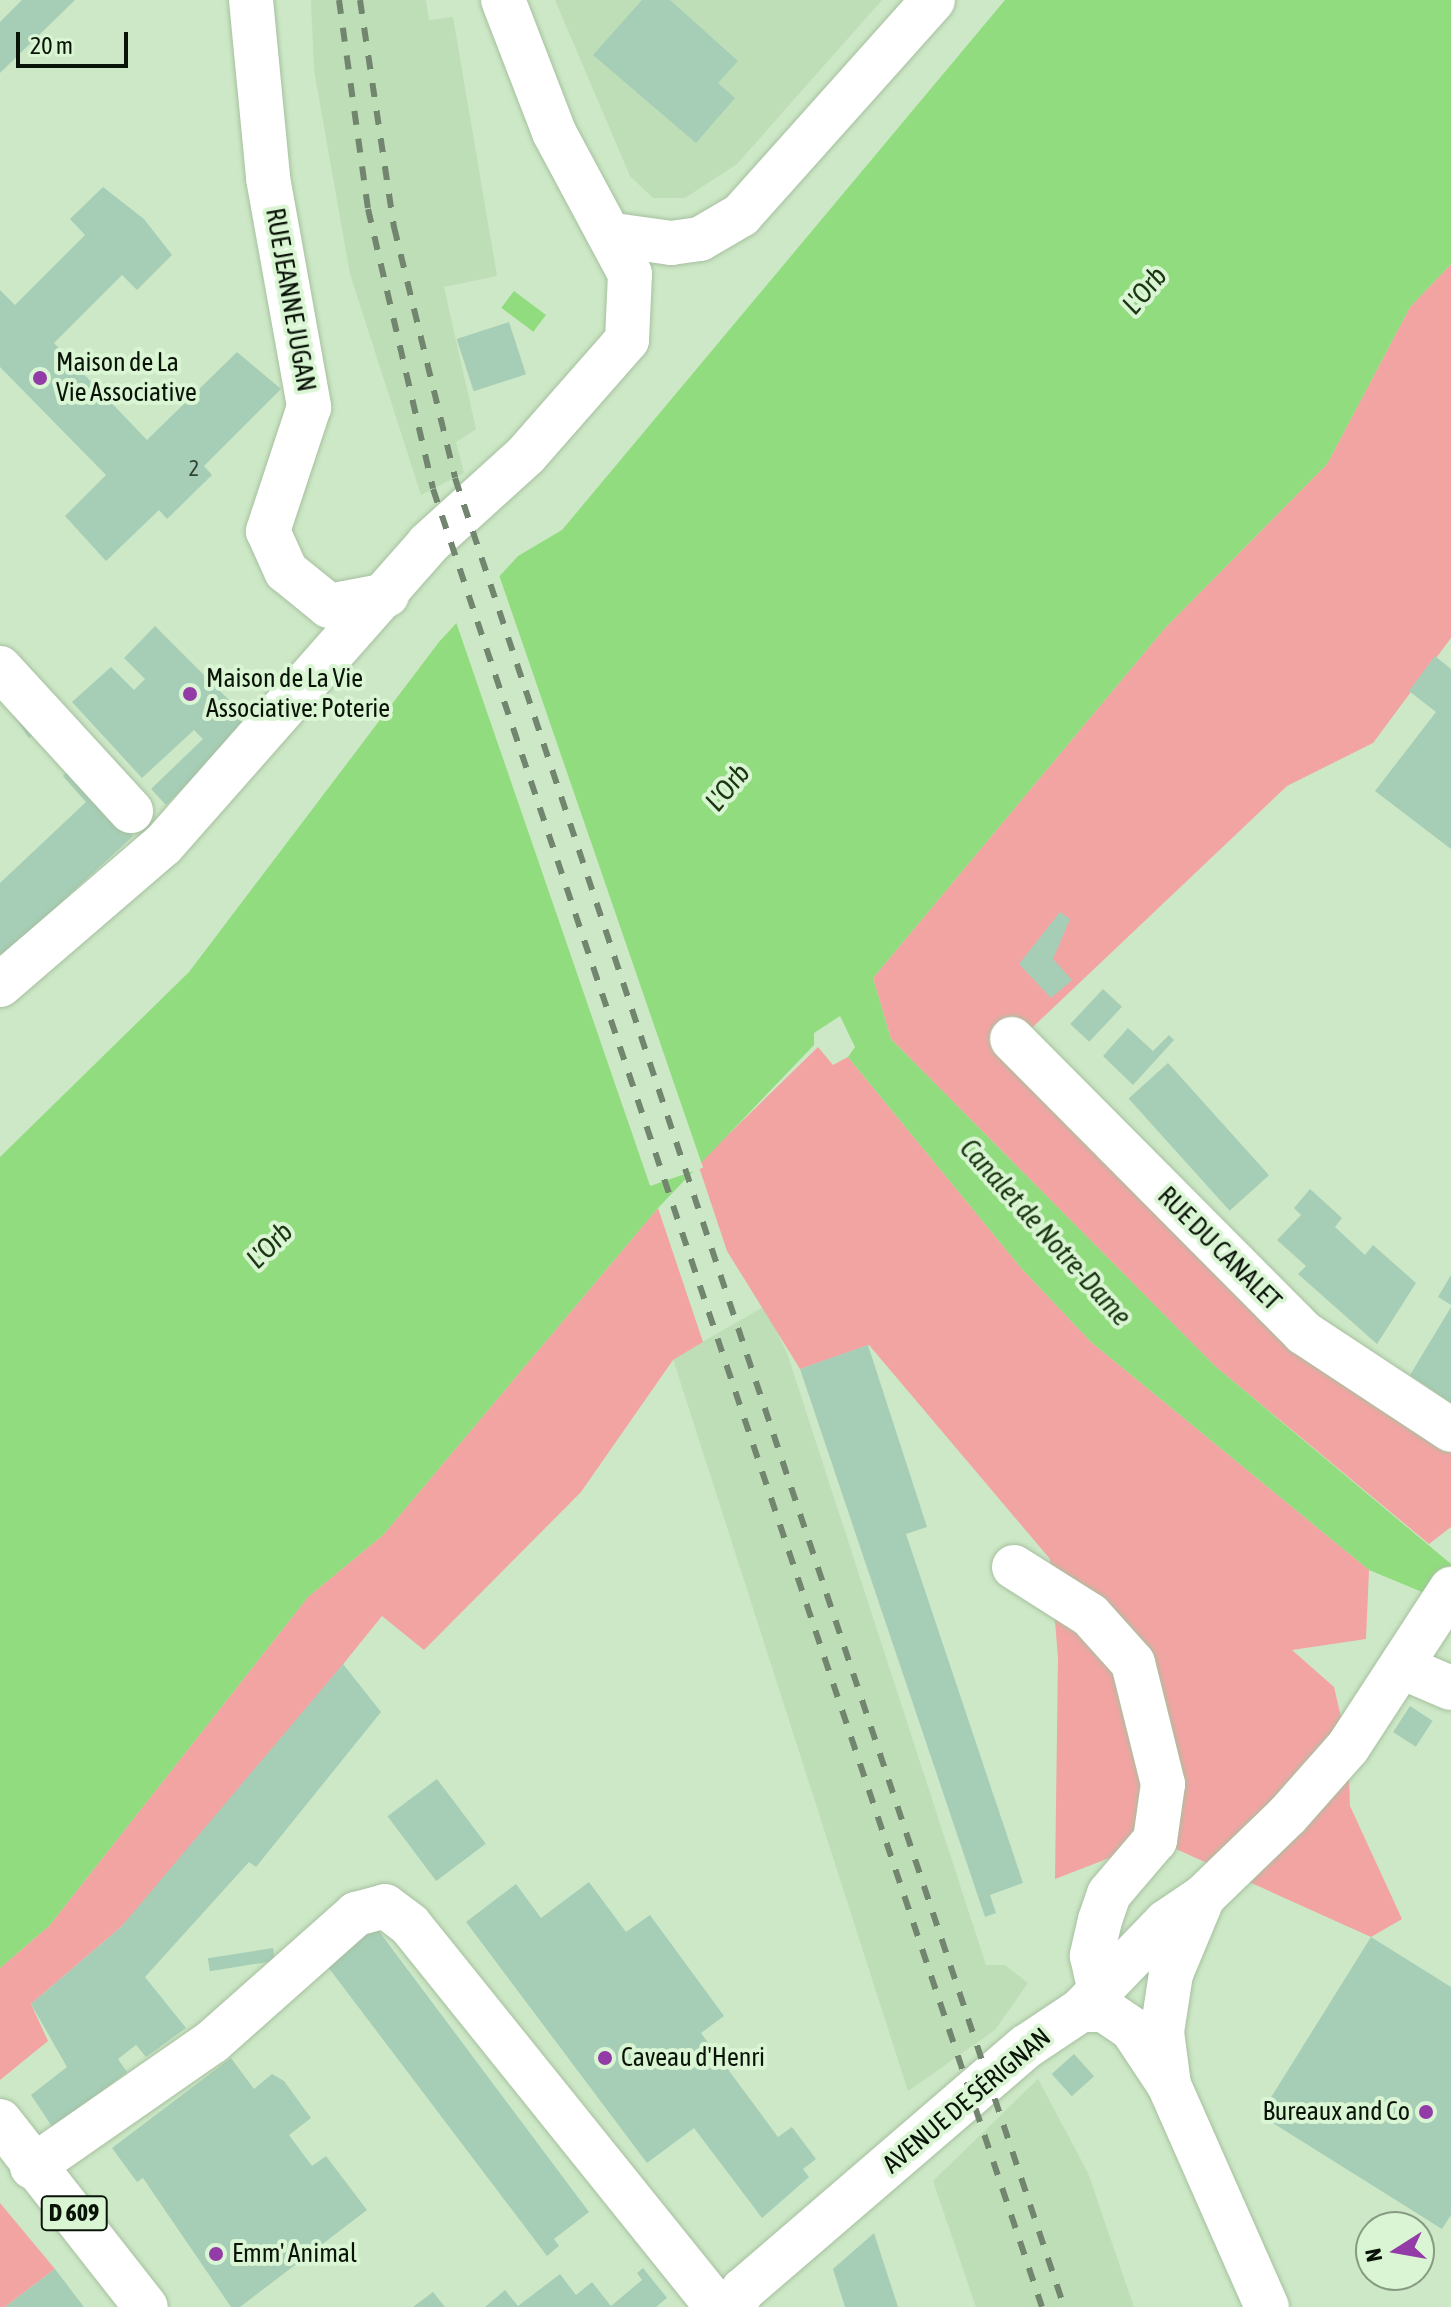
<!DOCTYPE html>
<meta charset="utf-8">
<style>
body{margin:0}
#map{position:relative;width:1451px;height:2307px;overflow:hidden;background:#cde8c6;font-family:"Asap Condensed",sans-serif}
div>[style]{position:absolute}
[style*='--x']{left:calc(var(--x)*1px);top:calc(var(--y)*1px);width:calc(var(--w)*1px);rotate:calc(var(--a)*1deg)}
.built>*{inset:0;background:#bedeb7}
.green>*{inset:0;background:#f2a4a3}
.water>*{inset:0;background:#91dc7e;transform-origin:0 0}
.pier>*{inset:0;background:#cde8c6;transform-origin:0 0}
.building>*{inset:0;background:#a6ceb7;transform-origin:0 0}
.roads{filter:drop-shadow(0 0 2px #a6c0a0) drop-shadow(0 0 2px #a6c0a0)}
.minor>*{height:44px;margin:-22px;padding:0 22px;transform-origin:22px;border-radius:22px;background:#fff}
.major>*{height:44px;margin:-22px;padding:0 22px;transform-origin:22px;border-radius:22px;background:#fff}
.rail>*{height:6px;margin-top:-3px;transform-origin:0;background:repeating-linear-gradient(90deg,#72856e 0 14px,transparent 0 28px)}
.dots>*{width:22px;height:22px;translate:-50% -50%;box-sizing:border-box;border:4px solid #daf5d3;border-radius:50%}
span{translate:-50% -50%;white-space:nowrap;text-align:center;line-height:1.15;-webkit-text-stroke:8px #daf5d3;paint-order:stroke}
.number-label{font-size:22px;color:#314234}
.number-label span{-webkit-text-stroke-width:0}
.shield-label span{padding:2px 6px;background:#daf5d3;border:2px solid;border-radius:6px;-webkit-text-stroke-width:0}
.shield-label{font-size:24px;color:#0a1308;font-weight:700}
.street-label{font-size:26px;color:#0a1308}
.poi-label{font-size:26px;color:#0a1308}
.left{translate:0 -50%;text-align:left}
.right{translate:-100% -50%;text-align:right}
.water-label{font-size:28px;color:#1a3712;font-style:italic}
.north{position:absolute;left:1355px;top:2211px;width:80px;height:80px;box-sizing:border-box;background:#daf5d3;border:2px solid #879b82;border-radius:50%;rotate:259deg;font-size:22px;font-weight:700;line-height:32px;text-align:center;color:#0a1308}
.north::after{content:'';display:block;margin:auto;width:28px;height:36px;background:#933ba7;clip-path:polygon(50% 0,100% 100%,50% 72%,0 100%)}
.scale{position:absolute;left:16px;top:32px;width:112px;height:36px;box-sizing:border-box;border:4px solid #0a1308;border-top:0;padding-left:10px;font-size:24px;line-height:28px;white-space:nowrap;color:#0a1308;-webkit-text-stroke:6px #daf5d3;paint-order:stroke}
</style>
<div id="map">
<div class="built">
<i style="clip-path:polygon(311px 0,426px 0,429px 20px,453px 17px,497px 276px,444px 287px,476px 429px,456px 442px,464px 473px,421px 495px,350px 274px,314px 70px)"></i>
<i style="clip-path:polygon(555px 0,882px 0,737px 164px,685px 198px,653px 198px,630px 176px)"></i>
<i style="clip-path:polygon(765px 1306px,787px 1353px,986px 1965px,1005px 1965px,1028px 1983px,995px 2030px,908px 2091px,673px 1359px)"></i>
<i style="clip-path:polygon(1038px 2079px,1088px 2173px,1134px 2307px,976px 2307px,933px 2181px)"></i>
</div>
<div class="green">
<i style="clip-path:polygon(1451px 264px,1451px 638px,1373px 743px,1287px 786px,1016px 1043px,1147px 1178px,1451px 1430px,1451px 1527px,1429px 1544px,1215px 1366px,891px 1039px,873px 978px,1165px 628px,1327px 464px,1410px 307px)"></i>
<i style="clip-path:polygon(818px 1047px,833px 1065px,848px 1057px,1022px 1269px,1091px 1342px,1369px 1570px,1366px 1639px,1292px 1650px,1334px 1687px,1348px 1747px,1350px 1806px,1402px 1919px,1371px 1937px,1156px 1840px,1055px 1879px,1058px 1658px,1050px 1559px,869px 1345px,800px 1369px,727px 1251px,698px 1164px)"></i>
<i style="clip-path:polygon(658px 1208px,703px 1342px,673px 1360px,581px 1492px,424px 1650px,382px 1616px,210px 1829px,121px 1927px,31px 2004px,48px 2041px,0 2080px,0 1968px,49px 1926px,308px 1597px,383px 1535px)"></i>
<i style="clip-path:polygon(0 2203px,55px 2269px,5px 2307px,0 2307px)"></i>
</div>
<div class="water">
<i style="clip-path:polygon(1005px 0,1451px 0,1451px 264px,1410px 307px,1327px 464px,1165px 628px,873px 978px,891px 1039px,1215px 1366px,1451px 1564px,1451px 1604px,1369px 1570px,1091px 1342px,1022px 1269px,848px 1057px,855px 1047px,840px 1016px,814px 1033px,814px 1045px,658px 1208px,383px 1535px,308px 1597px,49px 1926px,0 1968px,0 1157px,189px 972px,439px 642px,518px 556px,562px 530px)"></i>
<i style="left:514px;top:291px;width:40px;height:21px;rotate:37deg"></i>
</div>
<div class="pier">
<i style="left:498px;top:572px;width:630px;height:56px;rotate:71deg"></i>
</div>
<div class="building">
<i style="clip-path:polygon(22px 0,75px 0,0 73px,0 22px)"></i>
<i style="clip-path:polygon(642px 0,670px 0,738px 61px,718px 83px,735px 98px,696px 143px,593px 55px)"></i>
<i style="clip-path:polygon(103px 187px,144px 219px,172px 255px,137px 290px,122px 275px,54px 343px,147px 440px,237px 352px,281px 389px,204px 466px,212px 475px,167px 519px,159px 510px,106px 561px,65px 516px,106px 475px,0 367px,0 290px,15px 305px,85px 235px,70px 219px)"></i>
<i style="left:509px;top:322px;width:55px;height:55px;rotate:72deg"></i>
<i style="clip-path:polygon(155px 626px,250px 721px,166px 805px,151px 789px,203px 739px,194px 730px,142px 778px,72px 702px,111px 667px,134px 690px,145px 679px,124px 658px)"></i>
<i style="clip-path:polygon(1435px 656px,1451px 669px,1451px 849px,1375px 791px,1436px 712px,1409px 691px)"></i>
<i style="clip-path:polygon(0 696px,37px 732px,29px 738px)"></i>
<i style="clip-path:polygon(70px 768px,133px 836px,0 959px,0 883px,86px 802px,63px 776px)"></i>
<i style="clip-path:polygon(1060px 912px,1070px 919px,1053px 959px,1072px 980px,1051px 998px,1019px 964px)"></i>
<i style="left:1103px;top:989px;width:26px;height:48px;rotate:43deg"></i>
<i style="clip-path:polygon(1128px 1028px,1153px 1051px,1169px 1035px,1174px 1040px,1133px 1085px,1103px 1056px)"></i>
<i style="left:1168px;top:1063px;width:151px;height:53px;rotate:48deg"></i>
<i style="clip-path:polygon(1310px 1189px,1342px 1218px,1335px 1227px,1365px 1255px,1373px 1245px,1416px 1283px,1377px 1344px,1298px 1274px,1306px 1266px,1277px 1240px,1301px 1215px,1294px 1208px)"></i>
<i style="clip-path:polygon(1451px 1275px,1451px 1305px,1438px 1297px)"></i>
<i style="clip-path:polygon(1451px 1307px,1451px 1403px,1410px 1375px)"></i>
<i style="clip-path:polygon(868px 1345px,927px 1527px,906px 1534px,1023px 1883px,990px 1895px,996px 1913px,985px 1917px,800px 1369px)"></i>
<i style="clip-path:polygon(343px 1664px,381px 1712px,256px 1867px,249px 1862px,145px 1977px,186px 2028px,146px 2057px,136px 2045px,118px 2059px,127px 2072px,53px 2128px,31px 2095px,67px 2067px,31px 2004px,121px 1927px)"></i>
<i style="left:1410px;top:1706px;width:27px;height:31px;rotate:33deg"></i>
<i style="left:437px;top:1779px;width:81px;height:62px;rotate:53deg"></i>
<i style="clip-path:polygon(589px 1882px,626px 1932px,650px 1915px,724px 2016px,701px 2033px,778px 2137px,792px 2127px,816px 2159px,803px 2169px,809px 2177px,762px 2218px,694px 2128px,647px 2163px,466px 1922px,516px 1884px,541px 1918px)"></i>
<i style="clip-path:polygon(375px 1926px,589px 2212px,554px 2239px,559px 2246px,547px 2256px,325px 1963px)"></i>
<i style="clip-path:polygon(1371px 1937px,1451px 1987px,1451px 2215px,1442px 2229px,1260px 2115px)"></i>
<i style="left:273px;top:1948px;width:13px;height:66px;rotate:81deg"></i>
<i style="left:1074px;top:2054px;width:30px;height:30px;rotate:48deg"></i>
<i style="clip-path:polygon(231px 2058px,254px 2089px,272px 2074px,284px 2081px,311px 2118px,289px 2135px,312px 2166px,326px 2156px,367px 2210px,240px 2307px,231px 2307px,143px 2178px,137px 2182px,112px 2148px)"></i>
<i style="clip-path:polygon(874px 2233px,898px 2307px,845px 2307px,833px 2269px)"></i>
<i style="clip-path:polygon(643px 2268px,667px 2298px,656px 2307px,485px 2307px,505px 2290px,518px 2306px,560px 2274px,576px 2295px,592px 2282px,611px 2306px,642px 2280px,637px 2273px)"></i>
<i style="clip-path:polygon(55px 2269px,84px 2307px,5px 2307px)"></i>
<i style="clip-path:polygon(433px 2292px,445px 2307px,413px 2307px)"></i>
</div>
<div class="roads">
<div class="minor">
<i style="--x:251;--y:0;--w:179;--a:84.5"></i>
<i style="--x:268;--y:178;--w:233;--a:79.8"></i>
<i style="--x:309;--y:407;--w:131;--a:108.3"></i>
<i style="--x:268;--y:531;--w:44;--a:65.8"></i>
<i style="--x:286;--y:571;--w:55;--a:39.1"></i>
<i style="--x:329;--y:606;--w:59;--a:-10.7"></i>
<i style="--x:614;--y:235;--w:58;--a:8"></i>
<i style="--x:671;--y:243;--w:29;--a:-8"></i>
<i style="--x:700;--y:239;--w:48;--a:-30.3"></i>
<i style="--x:741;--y:215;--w:288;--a:-48.2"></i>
<i style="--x:0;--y:668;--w:194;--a:47.5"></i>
<i style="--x:0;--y:985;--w:215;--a:-40.7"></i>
<i style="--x:163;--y:845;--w:401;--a:-48.6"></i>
<i style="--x:428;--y:544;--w:132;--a:-42.2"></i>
<i style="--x:526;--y:455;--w:153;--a:-48.7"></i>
<i style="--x:627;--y:340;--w:66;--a:-87.4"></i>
<i style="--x:630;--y:274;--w:161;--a:-118.2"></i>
<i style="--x:554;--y:132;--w:142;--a:-111.1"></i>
<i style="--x:1012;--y:1039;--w:414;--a:45.2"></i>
<i style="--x:1304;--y:1333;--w:176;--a:33.4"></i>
<i style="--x:1014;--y:1567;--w:90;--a:32.3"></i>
<i style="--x:1090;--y:1615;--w:64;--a:48.1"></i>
<i style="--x:1133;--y:1663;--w:125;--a:76.1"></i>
<i style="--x:1163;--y:1784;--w:57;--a:98.1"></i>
<i style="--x:1155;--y:1840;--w:71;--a:130.4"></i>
<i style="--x:1109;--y:1894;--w:28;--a:109"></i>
<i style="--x:1100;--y:1920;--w:37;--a:103"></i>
<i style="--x:1092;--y:1956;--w:55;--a:77.5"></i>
<i style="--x:1404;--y:1668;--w:51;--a:23.1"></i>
<i style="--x:1081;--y:2010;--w:122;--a:-46"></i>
<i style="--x:1166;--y:1922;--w:45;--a:-34"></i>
<i style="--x:1203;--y:1897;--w:117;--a:-44"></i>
<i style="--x:1287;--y:1816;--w:92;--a:-48.5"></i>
<i style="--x:1348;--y:1747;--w:189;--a:-56.9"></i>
<i style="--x:1169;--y:2085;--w:53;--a:-97.5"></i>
<i style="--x:1162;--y:2032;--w:59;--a:-81.2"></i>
<i style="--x:1171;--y:1974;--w:83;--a:-67.4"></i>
<i style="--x:32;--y:2167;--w:219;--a:-34.8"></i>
<i style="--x:212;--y:2042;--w:193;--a:-41.6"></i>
<i style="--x:356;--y:1914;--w:30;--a:-15"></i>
<i style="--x:385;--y:1906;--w:31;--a:37"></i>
<i style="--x:410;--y:1925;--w:490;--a:51.2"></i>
</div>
<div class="major">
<i style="--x:0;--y:2121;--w:236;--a:51.9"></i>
<i style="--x:733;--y:2307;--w:20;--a:-60"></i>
<i style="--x:743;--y:2290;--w:374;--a:-40.7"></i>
<i style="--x:1027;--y:2046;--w:65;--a:-33.7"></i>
<i style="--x:1081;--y:2010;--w:23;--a:0"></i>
<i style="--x:1104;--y:2010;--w:34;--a:34"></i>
<i style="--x:1132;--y:2029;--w:67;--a:56.5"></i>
<i style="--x:1169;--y:2085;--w:243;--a:66.2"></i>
</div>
</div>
<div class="rail">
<i style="--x:339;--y:0;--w:211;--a:82.1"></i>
<i style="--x:368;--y:209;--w:287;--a:76.9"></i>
<i style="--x:433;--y:489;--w:1917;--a:71.48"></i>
<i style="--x:360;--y:0;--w:230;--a:81.5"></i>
<i style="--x:394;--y:227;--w:258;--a:76.3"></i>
<i style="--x:455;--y:478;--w:1928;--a:71.58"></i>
</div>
<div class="dots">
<i style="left:40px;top:378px;background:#933ba7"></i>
<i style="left:190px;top:694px;background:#933ba7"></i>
<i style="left:605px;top:2058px;background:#933ba7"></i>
<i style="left:1426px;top:2112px;background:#933ba7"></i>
<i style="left:216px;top:2254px;background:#933ba7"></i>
</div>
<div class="number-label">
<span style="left:194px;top:469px">2</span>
</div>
<div class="shield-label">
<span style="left:74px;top:2213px">D 609</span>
</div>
<div class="street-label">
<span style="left:290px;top:300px;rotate:80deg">RUE JEANNE JUGAN</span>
<span style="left:1219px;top:1249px;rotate:45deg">RUE DU CANALET</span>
<span style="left:967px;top:2101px;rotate:-40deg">AVENUE DE SÉRIGNAN</span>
</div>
<div class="poi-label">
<span class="left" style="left:56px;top:378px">Maison de La<br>Vie Associative</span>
<span class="left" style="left:206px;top:694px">Maison de La Vie<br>Associative: Poterie</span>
<span class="left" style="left:621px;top:2058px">Caveau d'Henri</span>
<span class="right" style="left:1410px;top:2112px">Bureaux and Co</span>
<span class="left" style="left:232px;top:2254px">Emm' Animal</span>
</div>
<div class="water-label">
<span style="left:1144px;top:290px;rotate:-50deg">L'Orb</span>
<span style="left:727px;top:787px;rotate:-50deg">L'Orb</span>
<span style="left:1046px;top:1232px;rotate:48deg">Canalet de Notre-Dame</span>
<span style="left:269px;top:1245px;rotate:-45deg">L'Orb</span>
</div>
<div class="north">N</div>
<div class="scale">20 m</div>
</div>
